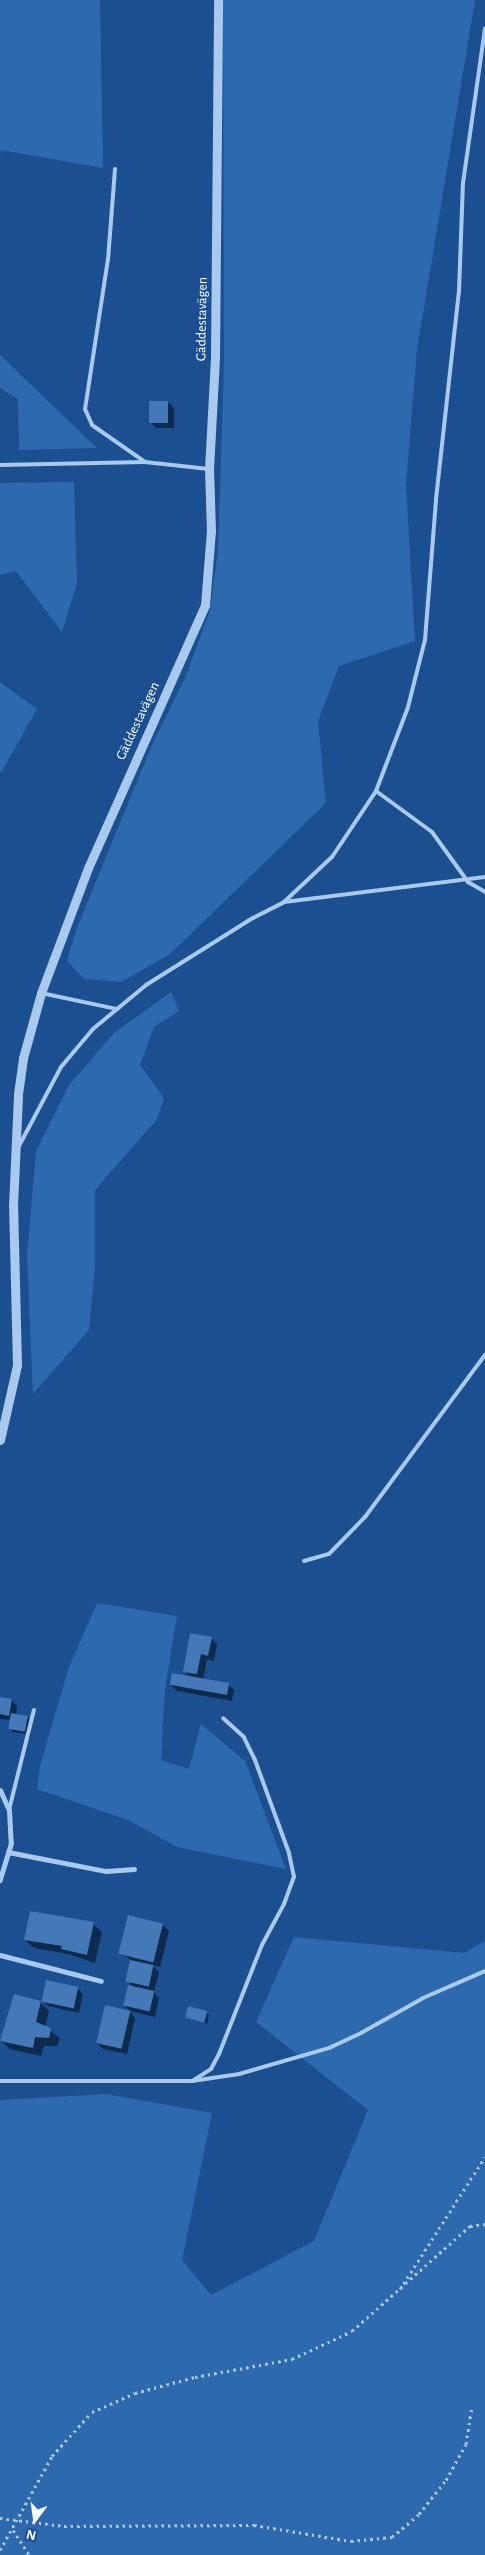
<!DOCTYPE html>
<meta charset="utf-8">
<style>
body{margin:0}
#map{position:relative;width:485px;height:2555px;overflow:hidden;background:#1b4f8f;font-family:"Alegreya Sans",sans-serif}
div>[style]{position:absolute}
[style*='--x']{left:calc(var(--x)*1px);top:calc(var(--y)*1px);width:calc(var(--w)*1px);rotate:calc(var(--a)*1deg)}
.green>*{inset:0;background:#2e69ad}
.shadow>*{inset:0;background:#0007}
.building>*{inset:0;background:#4478b7;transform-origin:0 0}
.path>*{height:3px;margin-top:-1.5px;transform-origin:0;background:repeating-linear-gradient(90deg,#a9c9ee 0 2.5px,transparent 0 6.5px)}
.service>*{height:4px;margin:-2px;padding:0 2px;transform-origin:2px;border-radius:2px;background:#a9c9ee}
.minor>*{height:5px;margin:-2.5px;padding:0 2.5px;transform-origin:2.5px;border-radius:2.5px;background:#a9c9ee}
.tertiary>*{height:9px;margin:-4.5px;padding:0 4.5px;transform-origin:4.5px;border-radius:4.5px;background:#a9c9ee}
span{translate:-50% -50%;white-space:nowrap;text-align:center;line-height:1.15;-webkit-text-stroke:4.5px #1b4f8f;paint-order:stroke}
.street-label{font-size:14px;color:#fff}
.north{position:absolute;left:10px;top:2495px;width:50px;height:50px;-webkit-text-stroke:4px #1b4f8f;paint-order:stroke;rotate:194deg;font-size:14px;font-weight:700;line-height:20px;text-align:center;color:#fff}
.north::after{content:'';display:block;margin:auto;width:18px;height:22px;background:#fff;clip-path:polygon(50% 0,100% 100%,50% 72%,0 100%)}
</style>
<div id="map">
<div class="green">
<i style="clip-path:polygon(0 0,100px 0,103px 168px,1px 150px,0 156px)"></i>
<i style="clip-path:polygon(223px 0,475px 0,417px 349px,406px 485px,415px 641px,339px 666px,318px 721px,326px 803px,170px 954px,121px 982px,84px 979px,67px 961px,76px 930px,152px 745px,186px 676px,210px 610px,218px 551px,224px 362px)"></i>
<i style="clip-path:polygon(0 355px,97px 448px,19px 450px,18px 399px,0 388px)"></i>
<i style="clip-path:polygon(74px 482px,77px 583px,62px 632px,16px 571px,0 575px,0 483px)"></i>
<i style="clip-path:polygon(0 682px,37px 709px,1px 773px,0 771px)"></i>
<i style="clip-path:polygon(171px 992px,179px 1011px,154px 1027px,140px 1065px,164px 1098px,157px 1119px,95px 1190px,95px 1266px,89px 1330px,33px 1394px,27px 1256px,36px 1151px,69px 1085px,114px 1033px)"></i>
<i style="clip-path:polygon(97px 1603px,177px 1616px,165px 1689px,161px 1760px,189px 1769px,201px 1724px,245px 1761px,286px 1869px,177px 1847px,128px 1820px,37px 1789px,40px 1766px,69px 1667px)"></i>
<i style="clip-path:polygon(294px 1937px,464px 1953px,485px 1941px,485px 2555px,0 2555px,0 2100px,106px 2094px,212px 2113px,182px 2260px,211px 2295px,314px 2241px,368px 2110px,256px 2022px)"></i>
</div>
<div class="shadow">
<i style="clip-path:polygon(168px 402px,174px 408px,174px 428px,156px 428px,150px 422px)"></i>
<i style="clip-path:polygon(211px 1638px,217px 1644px,214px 1661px,207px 1659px,203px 1680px,228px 1685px,234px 1690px,232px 1701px,177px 1691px,171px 1685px,190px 1677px,184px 1671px)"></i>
<i style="clip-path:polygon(0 1698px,11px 1700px,17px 1706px,16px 1715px,30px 1719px,28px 1734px,12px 1732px,11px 1720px,0 1719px)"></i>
<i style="clip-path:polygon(93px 1924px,102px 1932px,95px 1963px,68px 1954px,34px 1948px,25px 1940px)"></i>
<i style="clip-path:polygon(163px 1925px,169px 1931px,160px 1967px,152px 1965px,159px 1972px,154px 1992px,159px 1998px,155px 2017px,130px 2011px,124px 2005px,133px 1987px,127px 1980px,131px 1960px,121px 1953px)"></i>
<i style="clip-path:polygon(77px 1988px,83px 1994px,79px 2013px,48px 2006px,42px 2000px)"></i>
<i style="clip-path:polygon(40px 2002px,49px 2011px,45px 2027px,60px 2038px,57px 2046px,44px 2046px,41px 2056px,10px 2049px,1px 2041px)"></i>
<i style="clip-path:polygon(130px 2012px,135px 2018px,127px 2054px,103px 2049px,97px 2043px)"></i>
<i style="clip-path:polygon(206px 2012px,209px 2015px,207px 2024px,187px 2017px)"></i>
</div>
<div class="building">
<i style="left:149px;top:401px;width:19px;height:22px"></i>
<i style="clip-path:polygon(190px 1633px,212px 1637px,208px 1656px,201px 1654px,197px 1674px,183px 1672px)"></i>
<i style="left:172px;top:1673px;width:58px;height:12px;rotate:10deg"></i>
<i style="clip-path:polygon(0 1697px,12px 1699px,9px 1716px,0 1714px)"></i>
<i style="left:11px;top:1713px;width:17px;height:16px;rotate:10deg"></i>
<i style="clip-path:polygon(30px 1911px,94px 1922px,87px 1955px,61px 1949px,62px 1946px,24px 1940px)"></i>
<i style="left:128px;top:1915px;width:36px;height:40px;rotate:14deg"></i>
<i style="left:130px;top:1960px;width:24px;height:22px;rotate:12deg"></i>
<i style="left:46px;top:1980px;width:33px;height:22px;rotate:12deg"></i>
<i style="left:128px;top:1985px;width:27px;height:21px;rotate:13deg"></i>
<i style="clip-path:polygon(14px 1994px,41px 2001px,36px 2022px,51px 2028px,49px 2038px,35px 2037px,33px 2048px,0 2041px)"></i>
<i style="left:105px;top:2005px;width:26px;height:39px;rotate:13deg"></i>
<i style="left:188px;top:2006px;width:20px;height:12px;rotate:15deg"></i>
</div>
<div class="path">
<i style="--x:400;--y:2289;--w:157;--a:-57.2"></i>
<i style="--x:0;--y:2518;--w:64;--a:7.1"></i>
<i style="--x:64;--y:2526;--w:190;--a:-0.3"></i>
<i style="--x:254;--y:2525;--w:98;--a:9.4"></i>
<i style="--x:351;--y:2541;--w:41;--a:-5.6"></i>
<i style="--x:392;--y:2537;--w:35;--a:-40"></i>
<i style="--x:419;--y:2514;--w:43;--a:-51.5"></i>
<i style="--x:446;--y:2480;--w:41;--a:-60.9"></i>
<i style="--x:466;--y:2444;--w:39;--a:-81"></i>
<i style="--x:13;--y:2530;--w:30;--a:57"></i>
<i style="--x:0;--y:2550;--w:107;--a:-61"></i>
<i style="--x:52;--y:2456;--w:59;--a:-47.7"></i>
<i style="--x:92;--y:2412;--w:47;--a:-23.8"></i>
<i style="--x:135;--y:2393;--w:62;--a:-14.9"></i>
<i style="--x:195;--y:2377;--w:99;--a:-10.5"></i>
<i style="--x:292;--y:2359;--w:66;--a:-25"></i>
<i style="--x:352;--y:2331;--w:158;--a:-41.7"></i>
<i style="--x:470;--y:2226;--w:15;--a:-8"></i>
</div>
<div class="service">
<i style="--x:115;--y:169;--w:90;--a:94.4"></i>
<i style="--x:108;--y:259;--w:152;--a:98.7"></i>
<i style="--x:85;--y:409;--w:17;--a:66"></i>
<i style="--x:92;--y:425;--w:65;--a:34.9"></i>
<i style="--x:0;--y:465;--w:145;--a:-1.2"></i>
<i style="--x:145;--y:462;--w:64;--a:6.2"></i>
<i style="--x:376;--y:791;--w:69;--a:36.2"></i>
<i style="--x:432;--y:832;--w:62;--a:54.2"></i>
<i style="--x:468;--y:882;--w:20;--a:30"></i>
<i style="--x:284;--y:902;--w:203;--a:-7.1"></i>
<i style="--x:41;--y:993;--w:78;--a:11.9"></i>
<i style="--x:19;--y:1146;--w:89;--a:-62"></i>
<i style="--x:61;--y:1067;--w:50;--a:-49.9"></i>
<i style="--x:93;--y:1029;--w:69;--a:-39.7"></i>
<i style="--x:146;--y:985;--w:126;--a:-32.1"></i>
<i style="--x:253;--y:918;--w:35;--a:-27"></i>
<i style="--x:284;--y:902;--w:66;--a:-43.2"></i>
<i style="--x:332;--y:857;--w:79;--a:-56.3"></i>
<i style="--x:376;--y:791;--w:90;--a:-69.1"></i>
<i style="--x:408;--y:707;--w:69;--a:-75.8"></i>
<i style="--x:425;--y:640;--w:141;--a:-85.5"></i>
<i style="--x:436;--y:499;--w:209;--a:-83.7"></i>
<i style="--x:459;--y:291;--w:108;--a:-87.9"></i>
<i style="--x:463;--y:183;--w:156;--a:-81.9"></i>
<i style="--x:304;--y:1561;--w:26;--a:-16"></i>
<i style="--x:329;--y:1554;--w:52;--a:-45.8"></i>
<i style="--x:365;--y:1517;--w:202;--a:-53.5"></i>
<i style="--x:9;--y:1810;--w:103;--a:-76"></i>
<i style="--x:194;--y:2080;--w:20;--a:-33"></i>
<i style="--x:211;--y:2069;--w:17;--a:-62"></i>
<i style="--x:219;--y:2054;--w:117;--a:-68.5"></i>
<i style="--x:262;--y:1945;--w:47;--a:-61.8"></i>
<i style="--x:284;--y:1904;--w:29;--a:-70"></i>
<i style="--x:294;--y:1877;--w:25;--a:-102"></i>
<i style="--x:289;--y:1853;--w:99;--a:-110.1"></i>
<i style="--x:255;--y:1760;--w:25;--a:-116"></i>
<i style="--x:244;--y:1737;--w:28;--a:-138"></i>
<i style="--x:0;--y:2081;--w:192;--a:0"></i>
<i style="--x:192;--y:2081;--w:48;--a:-8.5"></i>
<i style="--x:239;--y:2074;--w:94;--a:-16.1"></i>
<i style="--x:329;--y:2048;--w:35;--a:-25"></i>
<i style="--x:361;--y:2033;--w:71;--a:-29.4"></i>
<i style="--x:423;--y:1998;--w:68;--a:-23.5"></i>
</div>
<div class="minor">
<i style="--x:0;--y:1790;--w:22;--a:66"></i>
<i style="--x:9;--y:1810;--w:33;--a:87"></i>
<i style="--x:11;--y:1843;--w:39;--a:107"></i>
<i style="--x:8;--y:1852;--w:100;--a:11"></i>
<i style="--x:106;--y:1871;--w:28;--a:-4"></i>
<i style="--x:0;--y:1955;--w:104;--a:14.4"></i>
</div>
<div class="tertiary">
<i style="--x:0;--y:1440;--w:77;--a:-77.2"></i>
<i style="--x:17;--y:1365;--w:159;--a:-91.4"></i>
<i style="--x:13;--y:1206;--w:112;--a:-87.4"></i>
<i style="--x:18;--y:1094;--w:36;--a:-82"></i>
<i style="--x:23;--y:1058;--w:67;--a:-74.5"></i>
<i style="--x:41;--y:993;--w:134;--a:-69.4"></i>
<i style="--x:88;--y:868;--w:288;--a:-66"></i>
<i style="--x:205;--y:605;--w:74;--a:-85.4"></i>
<i style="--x:211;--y:531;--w:62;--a:-91.8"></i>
<i style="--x:209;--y:469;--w:111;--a:-86.9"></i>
<i style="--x:215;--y:358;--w:358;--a:-89.5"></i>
</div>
<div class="street-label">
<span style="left:202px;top:319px;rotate:-89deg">Gäddestavägen</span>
<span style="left:138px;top:721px;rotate:-65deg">Gäddestavägen</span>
</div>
<div class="north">N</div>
</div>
